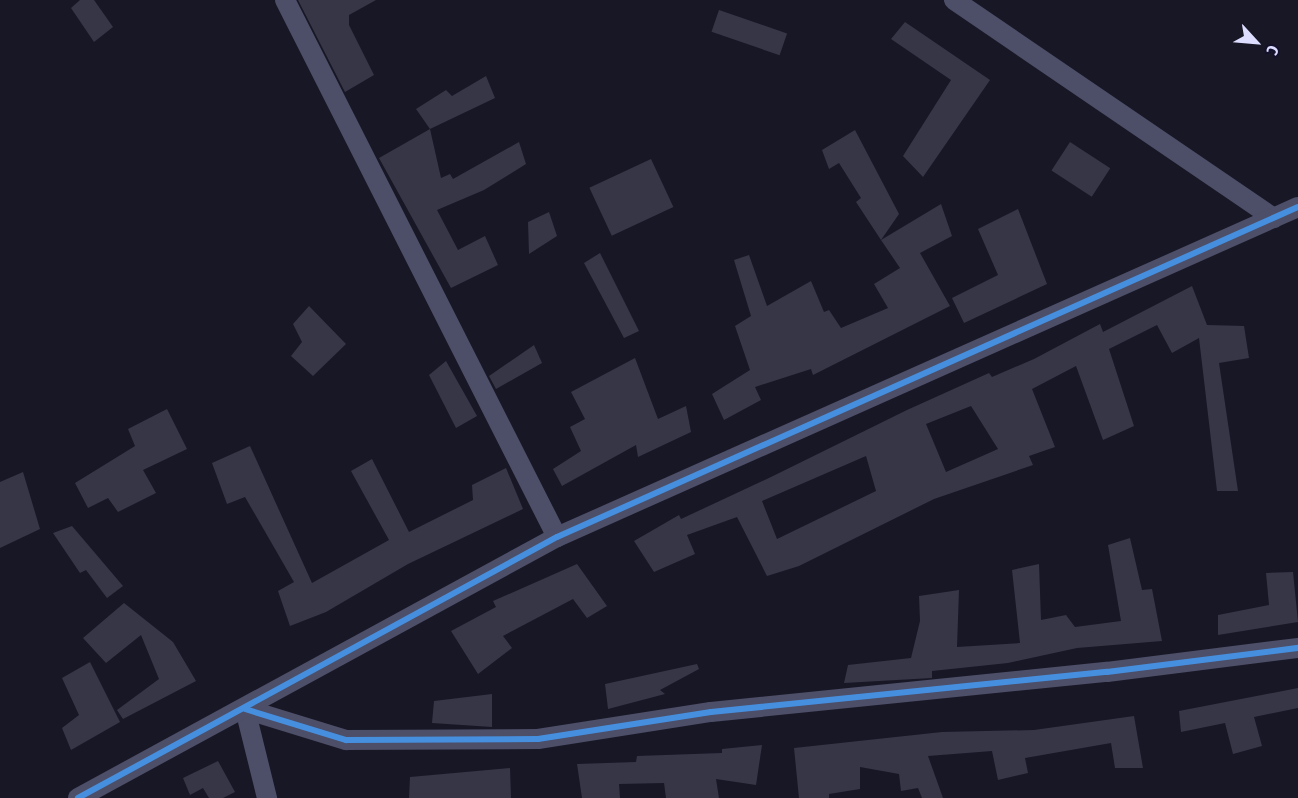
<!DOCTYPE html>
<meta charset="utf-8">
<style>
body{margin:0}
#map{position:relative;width:1298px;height:798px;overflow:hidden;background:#181726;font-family:"Fira Sans Condensed",sans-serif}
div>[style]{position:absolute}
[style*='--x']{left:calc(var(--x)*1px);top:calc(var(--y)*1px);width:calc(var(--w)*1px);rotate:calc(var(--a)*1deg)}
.building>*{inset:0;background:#363647;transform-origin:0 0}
.street>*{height:20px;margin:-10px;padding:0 10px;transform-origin:10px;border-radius:10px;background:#4d4e67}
.cycleway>*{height:6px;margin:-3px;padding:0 3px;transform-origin:3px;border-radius:3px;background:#468fdf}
span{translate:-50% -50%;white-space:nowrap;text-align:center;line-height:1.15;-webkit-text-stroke:4.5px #13112c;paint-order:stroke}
.north{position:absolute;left:1226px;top:12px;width:60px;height:60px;-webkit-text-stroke:4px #13112c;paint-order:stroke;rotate:116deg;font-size:16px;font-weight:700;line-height:24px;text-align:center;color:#ddf}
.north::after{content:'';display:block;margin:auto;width:21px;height:27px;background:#ddf;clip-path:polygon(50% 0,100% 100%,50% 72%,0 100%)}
</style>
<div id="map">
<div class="building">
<i style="clip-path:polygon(80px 0,94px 0,113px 27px,94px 42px,71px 8px)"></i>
<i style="clip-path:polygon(298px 0,376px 0,349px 15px,349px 25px,374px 75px,345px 92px)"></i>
<i style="left:719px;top:10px;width:72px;height:23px;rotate:19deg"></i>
<i style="clip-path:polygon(905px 22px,990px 80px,923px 177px,903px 156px,951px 80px,891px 39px)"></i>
<i style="clip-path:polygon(486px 76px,495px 98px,430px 129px,416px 109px,446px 90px,452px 96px)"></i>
<i style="clip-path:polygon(430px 129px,441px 178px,450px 174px,453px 179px,519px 142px,526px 164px,484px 190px,437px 210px,458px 250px,485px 236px,498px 265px,451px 288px,379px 158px)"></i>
<i style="clip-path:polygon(855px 130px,899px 214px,881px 240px,856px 202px,861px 198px,839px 163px,829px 169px,822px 150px)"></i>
<i style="left:1070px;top:142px;width:48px;height:34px;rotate:33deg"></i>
<i style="left:651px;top:159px;width:53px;height:68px;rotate:65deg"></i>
<i style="clip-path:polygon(941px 204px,952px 236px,920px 253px,950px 306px,813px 375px,811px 369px,755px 387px,761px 400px,724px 420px,712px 394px,750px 370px,735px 326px,751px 316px,734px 260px,749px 255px,767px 306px,811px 281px,824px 312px,829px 310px,841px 328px,888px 308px,874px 284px,900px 268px,881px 240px)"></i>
<i style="clip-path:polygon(1018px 209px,1047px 284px,964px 323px,952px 298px,998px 275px,978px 229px)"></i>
<i style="clip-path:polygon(549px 212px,557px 236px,529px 254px,528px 222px)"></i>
<i style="clip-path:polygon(600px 253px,639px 331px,624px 338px,584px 263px)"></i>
<i style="clip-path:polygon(evenodd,1192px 286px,1207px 325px,1244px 326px,1249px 358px,1219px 363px,1238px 491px,1217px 491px,1199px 338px,1172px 353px,1157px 325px,1109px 349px,1134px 426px,1103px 440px,1076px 366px,1032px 389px,1055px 447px,1029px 456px,1033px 465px,934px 499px,799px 566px,767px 576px,737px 517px,687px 535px,695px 554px,654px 572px,634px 541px,679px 515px,681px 519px,771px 477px,907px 410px,989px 373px,992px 377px,1034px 359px,1100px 324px,1103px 332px,1192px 286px,971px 406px,998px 449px,946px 472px,926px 424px,971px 406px,1192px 286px,866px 456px,876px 491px,777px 539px,762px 501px,866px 456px)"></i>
<i style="clip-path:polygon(309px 306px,346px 344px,313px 376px,291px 356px,302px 342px,293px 324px)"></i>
<i style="clip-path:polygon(534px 345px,542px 363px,496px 389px,489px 376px)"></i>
<i style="clip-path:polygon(635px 358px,658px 419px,686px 406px,691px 432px,638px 457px,636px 445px,562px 486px,553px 469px,581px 451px,570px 427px,585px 419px,571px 392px)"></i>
<i style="clip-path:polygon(446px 361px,477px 416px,456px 428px,429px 375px)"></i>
<i style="clip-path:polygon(167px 409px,187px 449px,143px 470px,156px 493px,118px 512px,108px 498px,88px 508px,75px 483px,135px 446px,128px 429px)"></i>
<i style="clip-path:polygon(250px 446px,312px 583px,389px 540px,351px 471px,372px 459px,409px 532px,473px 500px,472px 485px,506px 468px,523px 509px,408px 564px,326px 612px,290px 626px,278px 591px,294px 582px,245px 497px,227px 504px,212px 463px)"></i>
<i style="clip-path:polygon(23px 472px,40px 529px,0 548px,0 482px)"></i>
<i style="clip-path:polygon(72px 526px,123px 586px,107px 598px,86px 570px,80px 573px,53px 533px)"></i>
<i style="clip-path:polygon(1130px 538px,1142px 590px,1152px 589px,1162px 641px,1077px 648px,1008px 663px,932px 671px,932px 678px,844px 683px,848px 665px,911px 658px,920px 621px,919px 596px,959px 590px,957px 647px,1020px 643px,1012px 570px,1039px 564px,1041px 620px,1066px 615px,1075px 627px,1121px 621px,1108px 545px)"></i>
<i style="clip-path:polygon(577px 564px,607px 606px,587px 618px,573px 599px,503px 636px,512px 648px,478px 674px,451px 631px,496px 607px,493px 601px)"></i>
<i style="clip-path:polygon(1293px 572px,1298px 622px,1218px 635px,1218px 615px,1269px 605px,1266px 573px)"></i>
<i style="clip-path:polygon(124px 603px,173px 642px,196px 681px,123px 719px,117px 710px,159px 679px,141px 635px,106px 663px,83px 638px)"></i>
<i style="clip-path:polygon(90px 662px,120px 722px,71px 750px,62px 728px,79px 715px,62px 678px)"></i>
<i style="clip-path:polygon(697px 664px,699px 669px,660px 690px,665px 694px,608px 709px,605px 684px)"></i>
<i style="clip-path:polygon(1298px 688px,1298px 708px,1254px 717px,1262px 746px,1233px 754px,1225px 723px,1181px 732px,1179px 711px)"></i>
<i style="clip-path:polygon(492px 694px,492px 727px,432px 723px,434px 701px)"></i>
<i style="clip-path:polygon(1134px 716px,1143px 768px,1115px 768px,1111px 743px,1025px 758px,1028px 773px,998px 780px,992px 751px,928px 756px,943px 798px,922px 798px,918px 788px,901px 791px,899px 774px,860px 767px,860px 789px,829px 794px,829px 798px,799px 798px,794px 748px,942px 732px,1034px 730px)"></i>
<i style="clip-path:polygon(762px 745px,756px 785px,716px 779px,719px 798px,666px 798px,664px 783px,619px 784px,620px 798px,582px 798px,577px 764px,636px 762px,637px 756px,722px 753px,722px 749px)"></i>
<i style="clip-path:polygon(218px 761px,235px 792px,223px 798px,209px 798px,203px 788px,190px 795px,183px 778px)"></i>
<i style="clip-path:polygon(510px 768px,511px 798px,409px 798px,410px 777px)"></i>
</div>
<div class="street">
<i style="--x:285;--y:0;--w:602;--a:63.14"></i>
<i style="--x:954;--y:0;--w:387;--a:34.3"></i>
<i style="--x:245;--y:709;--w:106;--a:17.1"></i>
<i style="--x:346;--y:740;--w:192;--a:-0.3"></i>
<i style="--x:538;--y:739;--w:175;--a:-8.9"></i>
<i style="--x:711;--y:712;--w:398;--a:-5.8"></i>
<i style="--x:1107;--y:672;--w:193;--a:-7.2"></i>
<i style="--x:245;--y:709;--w:92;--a:76.1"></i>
<i style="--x:78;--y:798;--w:545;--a:-28.59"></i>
<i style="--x:557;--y:537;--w:811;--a:-24.01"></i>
</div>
<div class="cycleway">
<i style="--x:245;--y:709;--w:106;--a:17.1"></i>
<i style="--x:346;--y:740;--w:192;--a:-0.3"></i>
<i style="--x:538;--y:739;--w:175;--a:-8.9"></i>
<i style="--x:711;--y:712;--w:398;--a:-5.8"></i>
<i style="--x:1107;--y:672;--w:193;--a:-7.2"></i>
<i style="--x:78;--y:798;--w:545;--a:-28.59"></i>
<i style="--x:557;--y:537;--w:811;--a:-24.01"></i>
</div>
<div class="north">С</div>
</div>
